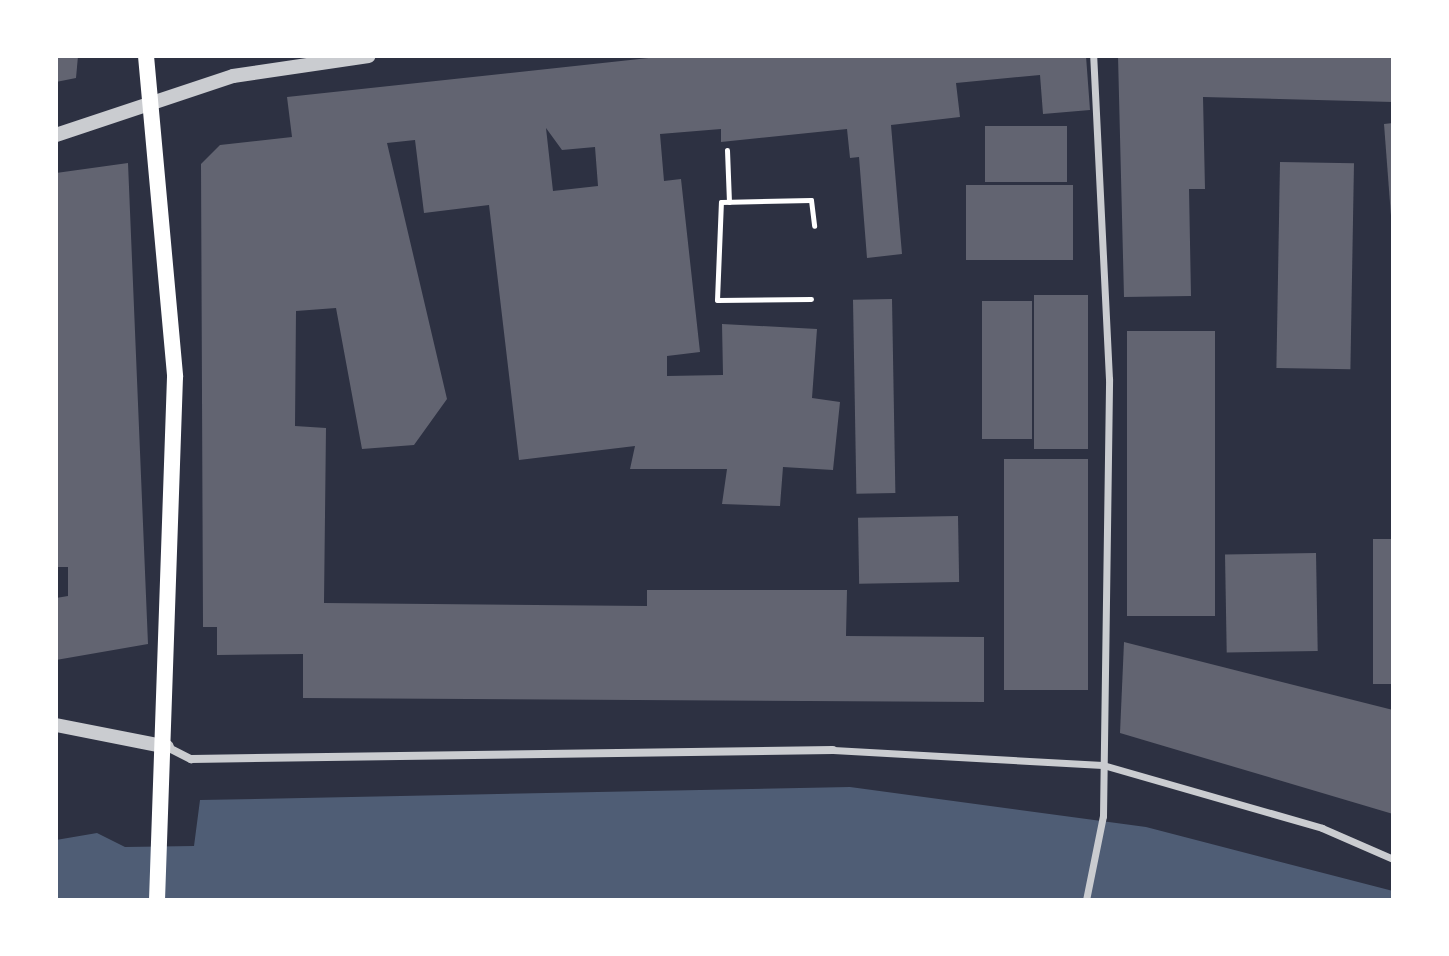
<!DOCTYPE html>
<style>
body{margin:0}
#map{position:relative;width:1449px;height:956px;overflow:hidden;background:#2d3142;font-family:"Roboto Serif",serif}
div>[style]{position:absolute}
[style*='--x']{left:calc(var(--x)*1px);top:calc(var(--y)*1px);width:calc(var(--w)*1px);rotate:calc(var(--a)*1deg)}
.water>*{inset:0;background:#4f5d75}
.building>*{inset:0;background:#626471;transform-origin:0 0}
.path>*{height:5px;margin:-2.5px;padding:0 2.5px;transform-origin:2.5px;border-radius:2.5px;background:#fff}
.pedestrian>*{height:7px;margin:-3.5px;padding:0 3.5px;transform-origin:3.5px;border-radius:3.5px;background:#caccd0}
.minor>*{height:8px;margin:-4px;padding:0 4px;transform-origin:4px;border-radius:4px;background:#caccd0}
.tertiary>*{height:14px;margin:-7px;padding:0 7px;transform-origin:7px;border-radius:7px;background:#caccd0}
.secondary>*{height:16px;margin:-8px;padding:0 8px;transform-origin:8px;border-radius:8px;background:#fff}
span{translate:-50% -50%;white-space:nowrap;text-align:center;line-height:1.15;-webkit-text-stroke:8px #fff;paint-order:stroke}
.frame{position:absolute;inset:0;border:58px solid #fff;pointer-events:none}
</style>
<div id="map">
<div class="water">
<i style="clip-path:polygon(850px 787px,1146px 827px,1393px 891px,1393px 900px,56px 900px,56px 840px,97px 833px,125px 847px,194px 846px,200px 800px)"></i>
</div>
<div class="building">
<i style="clip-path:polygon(56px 56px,78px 56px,76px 78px,56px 82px)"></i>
<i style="clip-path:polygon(evenodd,667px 56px,1086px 56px,1090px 110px,1043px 114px,1040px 75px,956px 83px,960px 117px,891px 125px,902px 254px,867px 258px,859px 157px,850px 158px,847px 129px,721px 142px,721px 129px,660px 134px,664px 181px,681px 179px,700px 352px,667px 356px,667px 376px,723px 375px,722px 324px,817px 329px,812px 398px,840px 402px,833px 470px,783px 467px,780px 506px,722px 504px,727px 469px,630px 469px,635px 446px,519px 460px,489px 205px,424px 213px,415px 140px,387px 143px,447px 399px,414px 445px,362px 449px,336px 308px,296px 311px,295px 426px,326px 428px,324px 603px,647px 606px,647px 590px,847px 590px,846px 636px,984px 637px,984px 702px,303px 698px,303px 654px,217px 655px,217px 627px,203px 627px,201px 164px,220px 145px,292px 137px,287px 97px,667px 56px,546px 128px,562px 150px,595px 147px,598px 186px,553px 191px,546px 128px)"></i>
<i style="clip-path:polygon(1118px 56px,1393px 56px,1393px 102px,1203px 97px,1205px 189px,1189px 189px,1191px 296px,1124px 297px)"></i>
<i style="clip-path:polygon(1393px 123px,1393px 216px,1391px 216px,1384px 124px)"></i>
<i style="left:985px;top:126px;width:82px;height:56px"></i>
<i style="left:1280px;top:162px;width:74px;height:206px;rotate:1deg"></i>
<i style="clip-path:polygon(128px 163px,148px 644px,56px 660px,56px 598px,68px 596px,68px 567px,56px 567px,56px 173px)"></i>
<i style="left:966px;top:185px;width:107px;height:75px"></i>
<i style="left:1034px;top:295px;width:54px;height:154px"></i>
<i style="left:892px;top:299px;width:194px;height:39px;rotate:89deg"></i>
<i style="left:1032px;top:301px;width:138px;height:50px;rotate:90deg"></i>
<i style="left:1127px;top:331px;width:88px;height:285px"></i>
<i style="left:1088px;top:459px;width:231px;height:84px;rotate:90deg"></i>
<i style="left:958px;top:516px;width:66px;height:100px;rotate:89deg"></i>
<i style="left:1393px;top:539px;width:145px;height:20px;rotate:90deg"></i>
<i style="left:1316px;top:553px;width:98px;height:91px;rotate:89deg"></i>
<i style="clip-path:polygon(1124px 642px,1393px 710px,1393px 814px,1120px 733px)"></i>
</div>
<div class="path">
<i style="--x:727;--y:150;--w:52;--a:87.8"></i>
<i style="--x:811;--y:299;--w:94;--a:179.4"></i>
<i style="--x:717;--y:300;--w:98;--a:-87.7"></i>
<i style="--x:721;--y:202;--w:90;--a:-1.3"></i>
<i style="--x:811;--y:200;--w:26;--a:83"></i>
</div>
<div class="pedestrian">
<i style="--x:833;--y:750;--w:270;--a:3.2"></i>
<i style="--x:1103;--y:765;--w:228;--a:16"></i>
<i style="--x:1322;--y:828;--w:77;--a:23.6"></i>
<i style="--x:1086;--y:900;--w:86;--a:-78.6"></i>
<i style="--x:1103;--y:816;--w:437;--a:-89.2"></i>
<i style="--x:1109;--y:379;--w:323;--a:-92.8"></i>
</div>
<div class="minor">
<i style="--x:167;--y:747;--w:27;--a:27"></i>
<i style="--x:191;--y:759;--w:642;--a:-0.8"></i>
</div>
<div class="tertiary">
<i style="--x:56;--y:135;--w:187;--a:-18.4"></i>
<i style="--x:233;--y:76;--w:137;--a:-8.4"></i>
<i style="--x:56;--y:725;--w:113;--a:11.2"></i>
</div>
<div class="secondary">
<i style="--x:146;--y:56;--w:322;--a:84.8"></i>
<i style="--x:175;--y:377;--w:523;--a:91.97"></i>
</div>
<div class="frame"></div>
</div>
